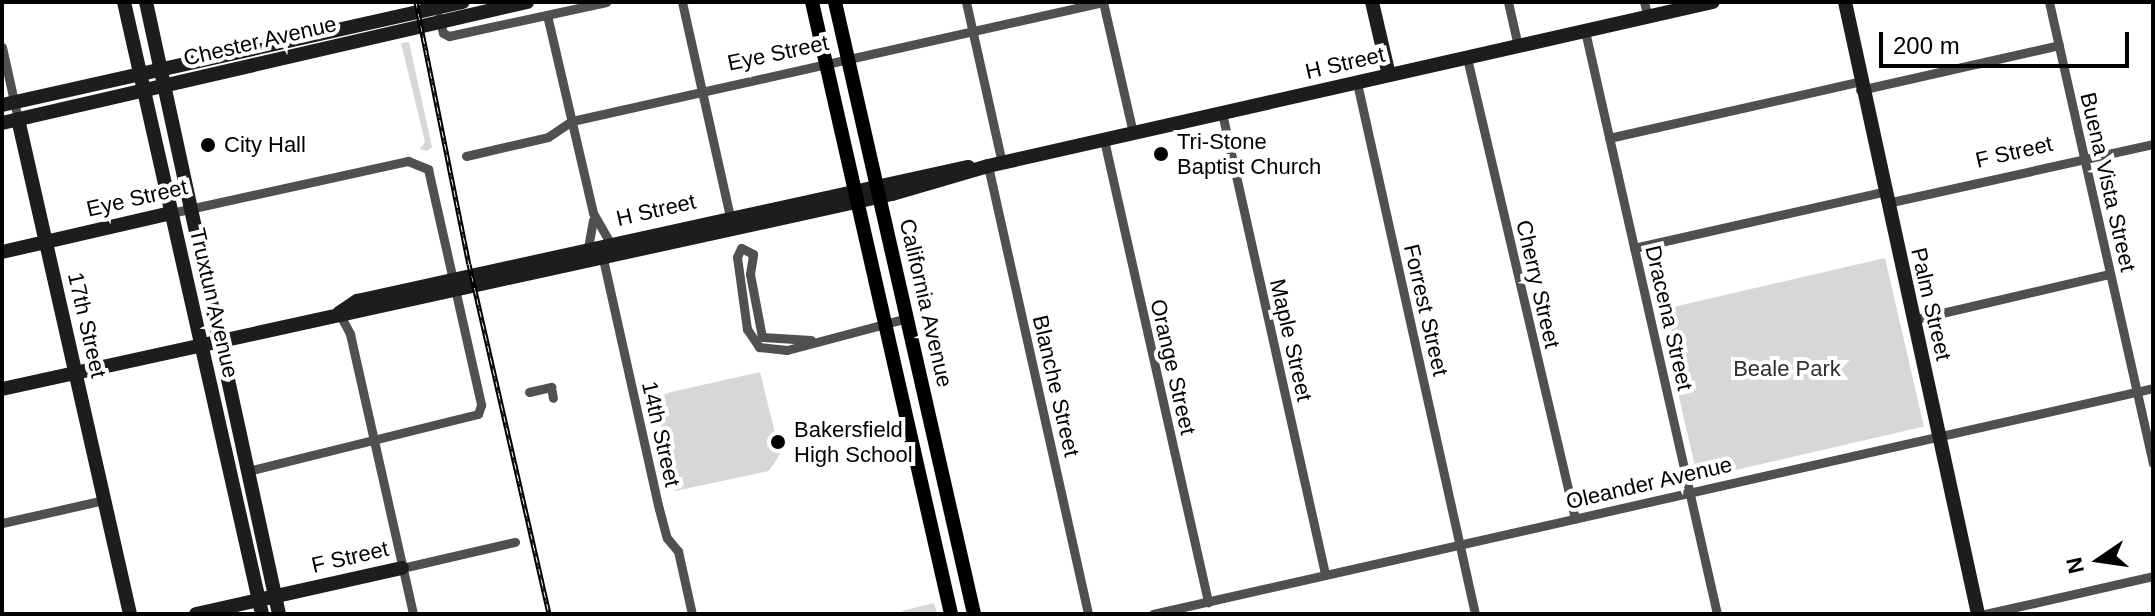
<!DOCTYPE html>
<style>
body{margin:0}
#map{position:relative;width:2155px;height:616px;overflow:hidden;background:#fff;font-family:Helvetica,sans-serif}
div>[style]{position:absolute}
[style*='--x']{left:calc(var(--x)*1px);top:calc(var(--y)*1px);width:calc(var(--w)*1px);rotate:calc(var(--a)*1deg)}
.green>*{inset:0;background:#d7d7d7;transform-origin:0 0}
.street>*{height:9px;margin:-4.5px;padding:0 4.5px;transform-origin:4.5px;border-radius:4.5px;background:#505050}
.secondary>*{height:14px;margin:-7px;padding:0 7px;transform-origin:7px;border-radius:7px;background:#1d1d1d}
.primary>*{height:14px;margin:-7px;padding:0 7px;transform-origin:7px;border-radius:7px;background:#000}
.rail>*{height:5px;margin-top:-2.5px;transform-origin:0;background:repeating-linear-gradient(90deg,#fff 0 6px,#000 0 12px);box-sizing:border-box;border-block:2px solid #000}
.dots>*{width:22px;height:22px;translate:-50% -50%;box-sizing:border-box;border:4px solid #fff;border-radius:50%}
span{translate:-50% -50%;white-space:nowrap;text-align:center;line-height:1.15;-webkit-text-stroke:8px #fff;paint-order:stroke}
.street-label{font-size:22px;color:#000}
.poi-label{font-size:22px;color:#000}
.left{translate:0 -50%;text-align:left}
.park-label{font-size:22px;color:#2e2e2e}
.frame{position:absolute;inset:0;border:4px solid #000;pointer-events:none}
.north{position:absolute;left:2059px;top:520px;width:80px;height:80px;-webkit-text-stroke:6px #fff;paint-order:stroke;rotate:257deg;font-size:22px;font-weight:700;line-height:32px;text-align:center;color:#000}
.north::after{content:'';display:block;margin:auto;width:28px;height:36px;background:#000;clip-path:polygon(50% 0,100% 100%,50% 72%,0 100%)}
.scale{position:absolute;left:1879px;top:32px;width:250px;height:36px;box-sizing:border-box;border:4px solid #000;border-top:0;padding-left:10px;font-size:24px;line-height:28px;white-space:nowrap;color:#000;-webkit-text-stroke:6px #fff;paint-order:stroke}
</style>
<div id="map">
<div class="green">
<i style="clip-path:polygon(409px 42px,432px 147px,427px 151px,420px 149px,425px 142px,401px 43px)"></i>
<i style="left:1885px;top:258px;width:173px;height:232px;rotate:77deg"></i>
<i style="clip-path:polygon(760px 372px,780px 454px,769px 471px,675px 491px,655px 401px,667px 393px)"></i>
<i style="clip-path:polygon(934px 603px,937px 614px,903px 614px,902px 611px)"></i>
</div>
<div class="street">
<i style="--x:682;--y:2;--w:224;--a:77.4"></i>
<i style="--x:966;--y:2;--w:165;--a:77.4"></i>
<i style="--x:1103;--y:2;--w:134;--a:77.1"></i>
<i style="--x:1508;--y:2;--w:45;--a:77.2"></i>
<i style="--x:1644;--y:2;--w:16;--a:75"></i>
<i style="--x:2049;--y:2;--w:473;--a:77.3"></i>
<i style="--x:547;--y:15;--w:203;--a:76.9"></i>
<i style="--x:593;--y:213;--w:34;--a:60"></i>
<i style="--x:439;--y:17;--w:16;--a:76"></i>
<i style="--x:443;--y:33;--w:7;--a:27"></i>
<i style="--x:449;--y:36;--w:161;--a:-12.2"></i>
<i style="--x:1585;--y:31;--w:598;--a:77.24"></i>
<i style="--x:2;--y:47;--w:74;--a:77.5"></i>
<i style="--x:1467;--y:58;--w:473;--a:76.8"></i>
<i style="--x:1357;--y:83;--w:544;--a:77.47"></i>
<i style="--x:1860;--y:90;--w:204;--a:-12.7"></i>
<i style="--x:1222;--y:113;--w:473;--a:77.4"></i>
<i style="--x:1609;--y:138;--w:255;--a:-12.7"></i>
<i style="--x:1104;--y:140;--w:474;--a:77.3"></i>
<i style="--x:466;--y:156;--w:84;--a:-13"></i>
<i style="--x:548;--y:137;--w:29;--a:-34"></i>
<i style="--x:572;--y:121;--w:544;--a:-12.63"></i>
<i style="--x:988;--y:166;--w:459;--a:77.4"></i>
<i style="--x:1887;--y:203;--w:272;--a:-12.5"></i>
<i style="--x:171;--y:213;--w:243;--a:-12.4"></i>
<i style="--x:408;--y:161;--w:22;--a:22"></i>
<i style="--x:428;--y:169;--w:242;--a:77.3"></i>
<i style="--x:481;--y:405;--w:9;--a:108"></i>
<i style="--x:478;--y:414;--w:238;--a:166.1"></i>
<i style="--x:588;--y:248;--w:28;--a:-80"></i>
<i style="--x:1634;--y:248;--w:255;--a:-12.7"></i>
<i style="--x:603;--y:259;--w:256;--a:77.4"></i>
<i style="--x:659;--y:509;--w:30;--a:75"></i>
<i style="--x:667;--y:538;--w:17;--a:50"></i>
<i style="--x:678;--y:551;--w:65;--a:77.5"></i>
<i style="--x:339;--y:313;--w:24;--a:62"></i>
<i style="--x:350;--y:334;--w:287;--a:77.3"></i>
<i style="--x:1912;--y:320;--w:203;--a:-13.1"></i>
<i style="--x:811;--y:340;--w:49;--a:-176.5"></i>
<i style="--x:762;--y:337;--w:64;--a:-100.8"></i>
<i style="--x:750;--y:274;--w:20;--a:-81"></i>
<i style="--x:753;--y:254;--w:13;--a:-153"></i>
<i style="--x:741;--y:248;--w:10;--a:114"></i>
<i style="--x:737;--y:257;--w:73;--a:82.1"></i>
<i style="--x:747;--y:329;--w:22;--a:56"></i>
<i style="--x:759;--y:347;--w:28;--a:6"></i>
<i style="--x:787;--y:350;--w:124;--a:-14.9"></i>
<i style="--x:529;--y:392;--w:23;--a:-13"></i>
<i style="--x:551;--y:387;--w:11;--a:80"></i>
<i style="--x:2;--y:523;--w:105;--a:-12.7"></i>
<i style="--x:402;--y:568;--w:116;--a:-13"></i>
<i style="--x:1153;--y:614;--w:1025;--a:-12.73"></i>
<i style="--x:1985;--y:614;--w:172;--a:-12.7"></i>
</div>
<div class="secondary">
<i style="--x:124;--y:2;--w:627;--a:77.29"></i>
<i style="--x:146;--y:2;--w:626;--a:77.74"></i>
<i style="--x:1372;--y:2;--w:75;--a:76.9"></i>
<i style="--x:1845;--y:2;--w:626;--a:77.74"></i>
<i style="--x:2;--y:105;--w:472;--a:-12.6"></i>
<i style="--x:18;--y:119;--w:508;--a:77.25"></i>
<i style="--x:2;--y:123;--w:539;--a:-12.98"></i>
<i style="--x:2;--y:252;--w:173;--a:-13"></i>
<i style="--x:339;--y:313;--w:22;--a:-34"></i>
<i style="--x:357;--y:301;--w:626;--a:-12.37"></i>
<i style="--x:2;--y:389;--w:911;--a:-12.36"></i>
<i style="--x:892;--y:194;--w:100;--a:-16.3"></i>
<i style="--x:988;--y:166;--w:743;--a:-12.75"></i>
<i style="--x:196;--y:614;--w:211;--a:-12.6"></i>
</div>
<div class="primary">
<i style="--x:812;--y:2;--w:628;--a:77.2"></i>
<i style="--x:835;--y:2;--w:628;--a:77.2"></i>
</div>
<div class="rail">
<i style="--x:416;--y:2;--w:267;--a:78.6"></i>
<i style="--x:469;--y:264;--w:359;--a:77.1"></i>
</div>
<div class="dots">
<i style="left:208px;top:145px;background:#000"></i>
<i style="left:1161px;top:154px;background:#000"></i>
<i style="left:778px;top:442px;background:#000"></i>
</div>
<div class="street-label">
<span style="left:260px;top:41px;rotate:-13deg">Chester Avenue</span>
<span style="left:778px;top:53px;rotate:-12deg">Eye Street</span>
<span style="left:1345px;top:63px;rotate:-13deg">H Street</span>
<span style="left:2014px;top:152px;rotate:-13deg">F Street</span>
<span style="left:2108px;top:182px;rotate:77deg">Buena Vista Street</span>
<span style="left:137px;top:198px;rotate:-13deg">Eye Street</span>
<span style="left:656px;top:210px;rotate:-13deg">H Street</span>
<span style="left:1538px;top:284px;rotate:77deg">Cherry Street</span>
<span style="left:214px;top:303px;rotate:77deg">Truxtun Avenue</span>
<span style="left:926px;top:303px;rotate:77deg">California Avenue</span>
<span style="left:1931px;top:304px;rotate:77deg">Palm Street</span>
<span style="left:1426px;top:310px;rotate:77deg">Forrest Street</span>
<span style="left:1669px;top:318px;rotate:77deg">Dracena Street</span>
<span style="left:87px;top:325px;rotate:77deg">17th Street</span>
<span style="left:1291px;top:340px;rotate:77deg">Maple Street</span>
<span style="left:1173px;top:367px;rotate:77deg">Orange Street</span>
<span style="left:1056px;top:386px;rotate:77deg">Blanche Street</span>
<span style="left:661px;top:434px;rotate:77deg">14th Street</span>
<span style="left:1649px;top:483px;rotate:-13deg">Oleander Avenue</span>
<span style="left:350px;top:557px;rotate:-13deg">F Street</span>
</div>
<div class="poi-label">
<span class="left" style="left:1177px;top:154px">Tri-Stone<br>Baptist Church</span>
<span class="left" style="left:224px;top:145px">City Hall</span>
<span class="left" style="left:794px;top:442px">Bakersfield<br>High School</span>
</div>
<div class="park-label">
<span style="left:1787px;top:369px">Beale Park</span>
</div>
<div class="frame"></div>
<div class="north">N</div>
<div class="scale">200 m</div>
</div>
